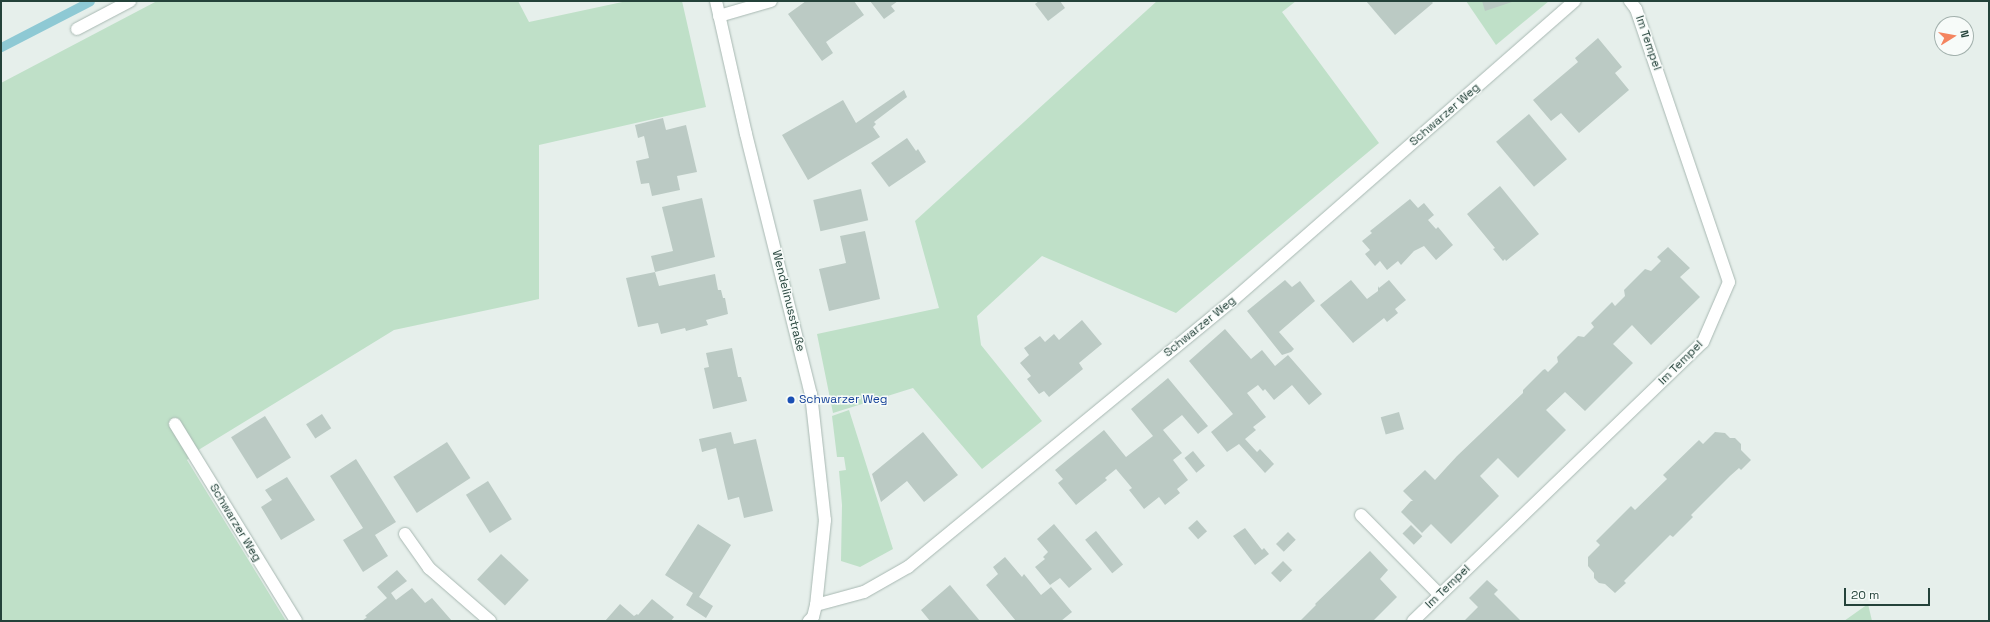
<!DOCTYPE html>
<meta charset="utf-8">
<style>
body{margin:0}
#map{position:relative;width:1990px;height:622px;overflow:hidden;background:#e6efeb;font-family:"Space Grotesk",sans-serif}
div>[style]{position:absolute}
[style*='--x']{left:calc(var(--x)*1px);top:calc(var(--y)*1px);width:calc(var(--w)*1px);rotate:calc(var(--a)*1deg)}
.green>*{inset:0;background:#bfe0c8}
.stream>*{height:9px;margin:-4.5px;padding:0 4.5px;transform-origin:4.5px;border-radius:4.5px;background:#8ec9d4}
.building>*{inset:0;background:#bbcac4;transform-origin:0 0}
.roads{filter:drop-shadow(0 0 1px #a8b8b2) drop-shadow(0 0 1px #a8b8b2)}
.lane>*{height:12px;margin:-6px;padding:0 6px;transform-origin:6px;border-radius:6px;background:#fff}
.street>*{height:12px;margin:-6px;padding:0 6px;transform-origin:6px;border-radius:6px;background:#fff}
.dots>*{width:11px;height:11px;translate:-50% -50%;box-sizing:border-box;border:2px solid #f7fbf9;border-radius:50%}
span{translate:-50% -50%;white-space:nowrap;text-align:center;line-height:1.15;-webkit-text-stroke:3px #f7fbf9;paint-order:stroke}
.street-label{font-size:12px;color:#24423a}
.transit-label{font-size:12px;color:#164399}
.left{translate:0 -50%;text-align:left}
.frame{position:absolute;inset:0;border:2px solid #24423a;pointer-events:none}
.north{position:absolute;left:1934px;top:16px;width:40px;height:40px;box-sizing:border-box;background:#f7fbf9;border:1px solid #a3b1ad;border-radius:50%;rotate:79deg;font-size:11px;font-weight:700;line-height:16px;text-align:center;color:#24423a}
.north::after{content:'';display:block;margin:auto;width:14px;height:18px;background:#f4845f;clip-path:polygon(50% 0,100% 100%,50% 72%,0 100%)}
.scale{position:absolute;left:1844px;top:588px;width:86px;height:18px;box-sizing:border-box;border:2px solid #24423a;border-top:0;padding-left:5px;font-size:12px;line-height:14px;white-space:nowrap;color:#24423a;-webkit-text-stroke:3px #f7fbf9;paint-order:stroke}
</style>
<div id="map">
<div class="green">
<i style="clip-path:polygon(157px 1px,518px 1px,529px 22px,627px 1px,682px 1px,706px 107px,539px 145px,539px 299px,394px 330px,200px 449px,187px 460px,286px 621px,1px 621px,1px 83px)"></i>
<i style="clip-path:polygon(1157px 1px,1296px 1px,1282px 12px,1379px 143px,1176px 313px,1042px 256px,977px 316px,981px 345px,1042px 421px,982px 469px,913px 388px,833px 413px,817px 334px,939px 308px,915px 221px)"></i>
<i style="clip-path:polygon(1466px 1px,1549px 1px,1496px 45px)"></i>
<i style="clip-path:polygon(849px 410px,893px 549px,860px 567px,841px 561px,842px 505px,839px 471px,846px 470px,844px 457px,837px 457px,832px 416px)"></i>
<i style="clip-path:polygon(1868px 604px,1872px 621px,1844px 621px)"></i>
</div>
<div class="stream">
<i style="--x:1;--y:47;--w:100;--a:-27.3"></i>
</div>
<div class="building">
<i style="clip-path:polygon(806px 1px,854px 1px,864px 15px,826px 42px,833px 53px,822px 61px,788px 14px)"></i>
<i style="clip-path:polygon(870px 1px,898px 1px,891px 6px,895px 11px,884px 19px)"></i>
<i style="clip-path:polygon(1039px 1px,1060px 1px,1065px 8px,1048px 21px,1035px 4px)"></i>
<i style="clip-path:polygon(1366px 1px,1431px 1px,1433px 3px,1395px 35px)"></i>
<i style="clip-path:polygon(1482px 1px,1515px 1px,1485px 11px)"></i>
<i style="clip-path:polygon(1598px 38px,1622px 67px,1615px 73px,1629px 90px,1579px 133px,1561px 113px,1551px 121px,1533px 100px,1578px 62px,1575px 58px)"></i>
<i style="clip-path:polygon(904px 90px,907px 97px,874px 122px,876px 124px,873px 127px,880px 137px,808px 180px,782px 135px,843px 100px,856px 123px)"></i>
<i style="left:1529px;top:114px;width:59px;height:43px;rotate:50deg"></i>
<i style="clip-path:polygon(663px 118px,666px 130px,686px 125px,697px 172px,677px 176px,680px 190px,652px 196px,649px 183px,641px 184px,636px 161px,649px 158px,644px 136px,638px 138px,635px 125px)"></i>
<i style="clip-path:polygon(907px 138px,916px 151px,918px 149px,926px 162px,889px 187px,871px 163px)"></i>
<i style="clip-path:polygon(1500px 186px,1539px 234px,1506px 261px,1505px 259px,1503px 261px,1493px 249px,1495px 248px,1467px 214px)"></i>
<i style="left:861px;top:189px;width:32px;height:49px;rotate:77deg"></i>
<i style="clip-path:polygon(702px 198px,715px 257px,655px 272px,651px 256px,673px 251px,662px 207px)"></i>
<i style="clip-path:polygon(1410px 199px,1418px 208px,1424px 203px,1434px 215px,1428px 220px,1436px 229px,1438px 227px,1453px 245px,1436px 260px,1424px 246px,1414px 251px,1401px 265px,1398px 261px,1387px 270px,1380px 261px,1375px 266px,1365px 254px,1370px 250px,1362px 241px,1372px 233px,1370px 231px)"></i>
<i style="clip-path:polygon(865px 231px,880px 299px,829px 311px,819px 269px,846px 263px,840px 236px)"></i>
<i style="clip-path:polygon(1668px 247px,1690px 268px,1680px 277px,1700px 297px,1651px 345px,1632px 325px,1613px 344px,1633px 363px,1585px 411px,1565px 392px,1546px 410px,1566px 430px,1518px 478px,1498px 458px,1480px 476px,1499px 496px,1451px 544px,1431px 524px,1422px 533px,1401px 512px,1411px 501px,1413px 501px,1403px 491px,1425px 470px,1435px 480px,1457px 456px,1523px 393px,1523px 390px,1543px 370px,1545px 369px,1548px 372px,1558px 362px,1557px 357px,1578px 336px,1584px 337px,1594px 327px,1591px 323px,1612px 302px,1615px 306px,1625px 296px,1624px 290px,1645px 269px,1651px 271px,1661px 261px,1657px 257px)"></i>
<i style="clip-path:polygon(655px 272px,659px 286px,715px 274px,718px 290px,721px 290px,723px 298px,725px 298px,728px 314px,706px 320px,708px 325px,686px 331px,685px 328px,661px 334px,658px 323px,638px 327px,626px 278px)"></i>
<i style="clip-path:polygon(1285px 280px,1292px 287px,1300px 281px,1315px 301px,1279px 332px,1294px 349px,1291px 352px,1282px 355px,1247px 311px)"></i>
<i style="clip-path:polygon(1351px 280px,1367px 299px,1378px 291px,1378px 286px,1379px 288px,1389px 280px,1406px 300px,1395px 309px,1398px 313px,1387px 322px,1384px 318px,1353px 343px,1320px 305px)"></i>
<i style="clip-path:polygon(1082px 320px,1102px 344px,1079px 363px,1083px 369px,1049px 397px,1044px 391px,1039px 394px,1027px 379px,1031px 376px,1020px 363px,1029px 355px,1024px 348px,1040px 336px,1045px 342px,1054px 334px,1059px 340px)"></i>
<i style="clip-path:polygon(1225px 329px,1251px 359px,1262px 350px,1275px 366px,1288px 355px,1322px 394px,1309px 405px,1292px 385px,1274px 400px,1265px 389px,1263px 391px,1258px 385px,1247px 393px,1266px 417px,1253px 427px,1256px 430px,1245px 439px,1257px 452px,1260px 449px,1274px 464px,1265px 473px,1239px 444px,1227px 452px,1211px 432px,1233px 414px,1189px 361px)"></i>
<i style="clip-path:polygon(732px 348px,738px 377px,741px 377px,747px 401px,713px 409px,704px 368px,709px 367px,706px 353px)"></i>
<i style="clip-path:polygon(1168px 378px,1208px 426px,1198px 434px,1182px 415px,1163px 430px,1182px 453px,1173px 460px,1188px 480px,1177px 489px,1180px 493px,1165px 505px,1159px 497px,1144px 509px,1129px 490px,1132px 488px,1116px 469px,1105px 478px,1107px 480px,1076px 505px,1058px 483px,1063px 479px,1055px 470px,1104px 430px,1126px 457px,1153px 436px,1131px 409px)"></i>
<i style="left:1399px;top:412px;width:18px;height:19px;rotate:74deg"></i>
<i style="left:322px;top:414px;width:17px;height:19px;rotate:57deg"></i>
<i style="left:265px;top:416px;width:49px;height:40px;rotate:58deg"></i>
<i style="clip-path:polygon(731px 432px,734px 444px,756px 439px,773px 511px,744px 518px,739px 497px,728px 500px,716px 448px,702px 452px,699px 439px)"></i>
<i style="clip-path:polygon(923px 432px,958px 475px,924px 502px,907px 481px,881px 502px,872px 474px)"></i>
<i style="clip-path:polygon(1715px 432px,1725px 433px,1730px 438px,1735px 438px,1741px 444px,1741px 450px,1751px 460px,1741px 470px,1739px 468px,1730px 476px,1691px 515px,1693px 517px,1673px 537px,1670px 535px,1624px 581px,1626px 583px,1615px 593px,1605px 584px,1599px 583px,1594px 578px,1594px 573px,1588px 566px,1588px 557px,1600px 545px,1596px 541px,1631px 506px,1635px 510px,1667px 479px,1663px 475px,1699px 440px,1703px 444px)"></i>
<i style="left:447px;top:442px;width:43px;height:64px;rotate:57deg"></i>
<i style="left:1193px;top:451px;width:19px;height:11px;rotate:51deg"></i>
<i style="clip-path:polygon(356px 459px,396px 522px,375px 535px,388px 556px,363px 572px,343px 540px,363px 528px,330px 476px)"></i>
<i style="clip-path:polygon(287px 477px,315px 520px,281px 540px,261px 507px,272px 500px,265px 490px)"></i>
<i style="left:488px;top:481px;width:45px;height:26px;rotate:58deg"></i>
<i style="left:1197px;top:520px;width:15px;height:12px;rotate:48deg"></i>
<i style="clip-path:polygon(698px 524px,731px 545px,699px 597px,713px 606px,706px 618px,686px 605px,693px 593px,665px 575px)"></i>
<i style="clip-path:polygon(1054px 524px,1092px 569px,1069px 588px,1060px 578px,1050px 585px,1035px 567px,1045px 559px,1043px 557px,1048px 552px,1037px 539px)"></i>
<i style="left:1411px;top:525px;width:16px;height:12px;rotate:45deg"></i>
<i style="clip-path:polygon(1245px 528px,1262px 550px,1264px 548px,1269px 554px,1255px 565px,1233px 536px)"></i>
<i style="left:1096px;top:531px;width:43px;height:14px;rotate:51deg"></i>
<i style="left:1288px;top:532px;width:11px;height:17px;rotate:45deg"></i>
<i style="clip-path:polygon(1370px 551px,1388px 570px,1380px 579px,1397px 597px,1373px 621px,1300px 621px,1316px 605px,1315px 604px)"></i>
<i style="left:501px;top:554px;width:38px;height:35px;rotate:43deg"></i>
<i style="clip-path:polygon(1005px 557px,1022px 577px,1024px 574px,1041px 595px,1051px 587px,1072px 612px,1061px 621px,1016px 621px,986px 585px,998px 574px,993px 567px)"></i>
<i style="left:1283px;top:561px;width:13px;height:17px;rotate:45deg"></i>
<i style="clip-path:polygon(397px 570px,407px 581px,391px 593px,396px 600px,412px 588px,425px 603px,432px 598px,452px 621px,362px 621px,367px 617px,365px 616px,387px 598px,377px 587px)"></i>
<i style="clip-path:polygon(1487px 580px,1498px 590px,1494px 594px,1521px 621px,1464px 621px,1478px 607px,1469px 598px)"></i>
<i style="clip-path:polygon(950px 585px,980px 621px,930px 621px,921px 610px)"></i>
<i style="clip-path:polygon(652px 599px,674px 617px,671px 621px,605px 621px,620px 604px,634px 616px,637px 614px,638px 615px)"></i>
</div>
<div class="roads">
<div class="lane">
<i style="--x:77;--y:29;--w:60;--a:-27.8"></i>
<i style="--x:1361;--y:515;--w:112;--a:45.4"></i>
<i style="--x:405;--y:534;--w:42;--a:54.8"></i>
<i style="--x:429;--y:568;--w:81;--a:41"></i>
</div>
<div class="street">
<i style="--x:716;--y:1;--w:136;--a:77.3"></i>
<i style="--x:746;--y:134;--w:268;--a:76"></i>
<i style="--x:811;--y:394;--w:127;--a:83.7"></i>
<i style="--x:825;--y:520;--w:85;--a:96"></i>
<i style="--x:816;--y:605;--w:12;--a:104"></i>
<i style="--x:813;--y:617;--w:6;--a:135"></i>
<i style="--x:719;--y:16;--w:54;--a:-16.1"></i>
<i style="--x:175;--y:424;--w:231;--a:58.4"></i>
<i style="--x:816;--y:605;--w:50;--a:-15.2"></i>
<i style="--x:864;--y:592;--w:51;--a:-29.6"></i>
<i style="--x:908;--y:567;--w:421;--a:-39.4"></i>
<i style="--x:1233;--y:300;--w:454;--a:-41.2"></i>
<i style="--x:1413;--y:621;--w:402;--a:-43.9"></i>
<i style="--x:1703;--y:342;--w:65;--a:-66.6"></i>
<i style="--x:1729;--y:282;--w:288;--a:-108.8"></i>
<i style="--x:1636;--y:9;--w:10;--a:-127"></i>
</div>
</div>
<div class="dots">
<i style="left:791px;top:400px;background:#1a4fb4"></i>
</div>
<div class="street-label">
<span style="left:1648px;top:43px;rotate:71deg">Im Tempel</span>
<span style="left:1445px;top:115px;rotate:-41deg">Schwarzer Weg</span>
<span style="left:788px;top:301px;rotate:76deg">Wendelinusstraße</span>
<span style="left:1200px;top:327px;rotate:-39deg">Schwarzer Weg</span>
<span style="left:1681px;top:363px;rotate:-45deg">Im Tempel</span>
<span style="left:235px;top:523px;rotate:59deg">Schwarzer Weg</span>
<span style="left:1448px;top:587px;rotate:-44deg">Im Tempel</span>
</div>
<div class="transit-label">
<span class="left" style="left:799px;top:400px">Schwarzer Weg</span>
</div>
<div class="frame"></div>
<div class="north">N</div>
<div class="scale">20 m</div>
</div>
